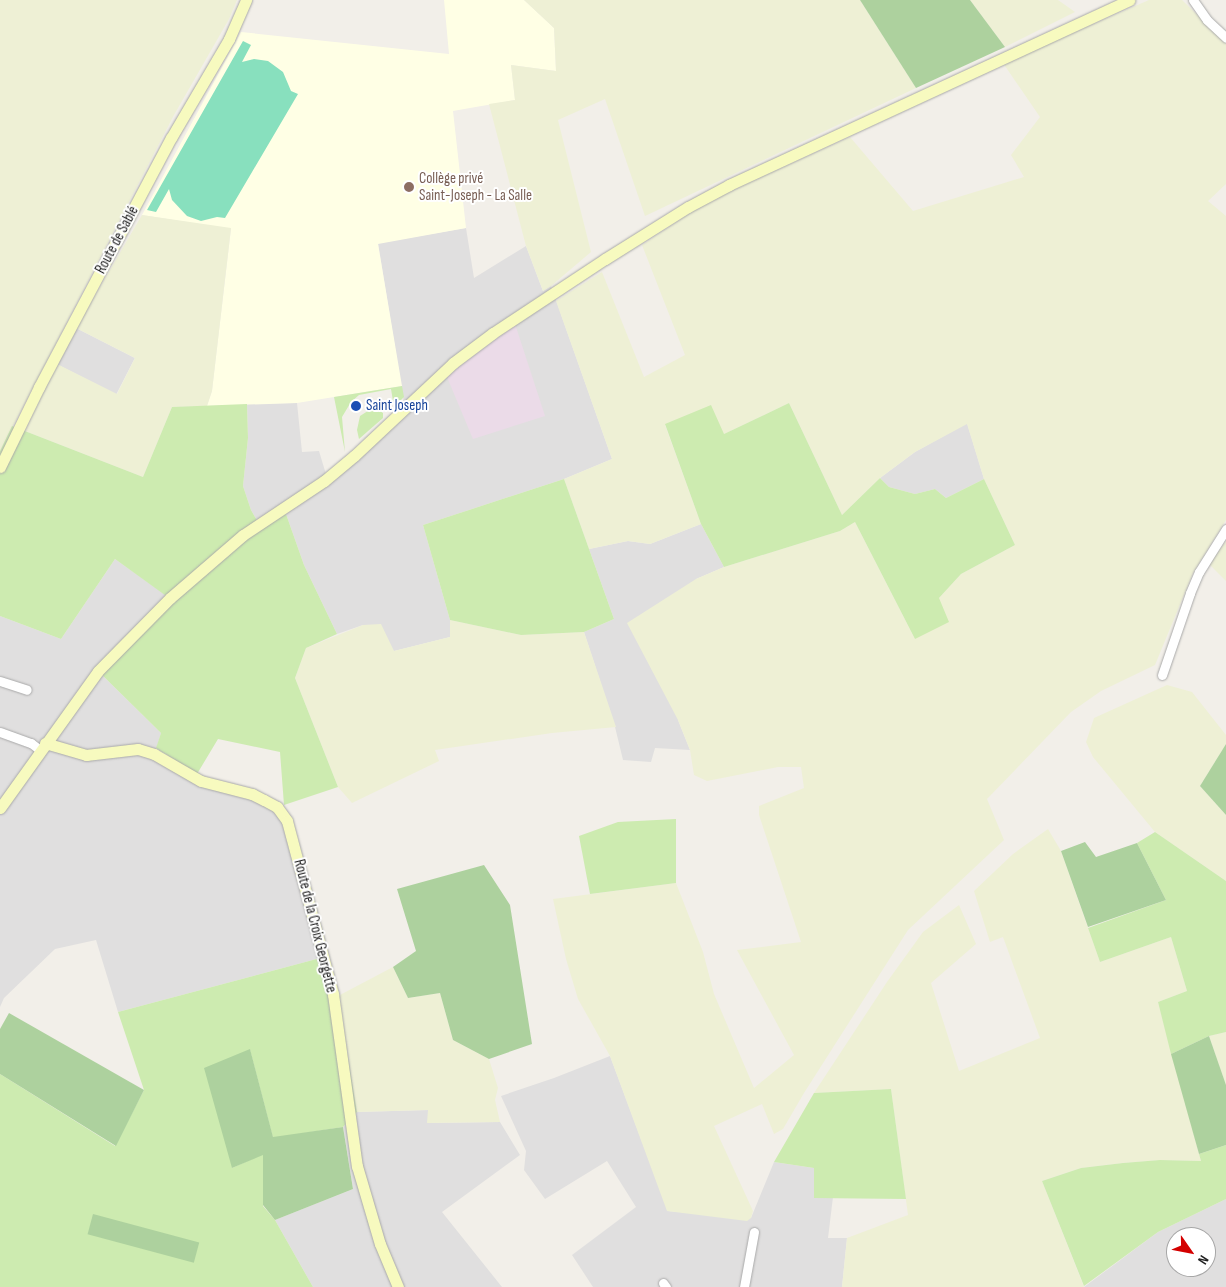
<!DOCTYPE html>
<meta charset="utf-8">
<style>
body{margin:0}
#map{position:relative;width:1226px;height:1287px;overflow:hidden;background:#f2efe9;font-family:"Sofia Sans Condensed",sans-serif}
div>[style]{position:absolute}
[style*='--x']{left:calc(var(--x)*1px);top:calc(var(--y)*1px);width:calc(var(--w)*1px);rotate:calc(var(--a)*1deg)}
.residential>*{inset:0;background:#e0dfdf;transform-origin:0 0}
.industrial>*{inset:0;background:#ebdbe8}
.education>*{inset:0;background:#ffffe5}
.farmland>*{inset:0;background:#eef0d5}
.grass>*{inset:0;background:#cdebb0}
.forest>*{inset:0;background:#add19e;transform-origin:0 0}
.pitch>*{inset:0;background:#88e0be}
.roads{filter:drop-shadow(0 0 1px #a9a9a9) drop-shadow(0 0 1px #a9a9a9)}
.street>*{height:9px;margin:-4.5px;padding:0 4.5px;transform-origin:4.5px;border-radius:4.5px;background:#fff}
.secondary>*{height:11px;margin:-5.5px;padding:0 5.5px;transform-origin:5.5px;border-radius:5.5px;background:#f7fabf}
.dots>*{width:14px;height:14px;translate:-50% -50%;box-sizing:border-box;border:2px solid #fff;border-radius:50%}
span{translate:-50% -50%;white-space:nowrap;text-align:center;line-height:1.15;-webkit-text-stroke:4px #fff;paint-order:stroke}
.education-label{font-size:15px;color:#785e54}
.left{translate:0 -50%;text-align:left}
.street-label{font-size:15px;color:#222}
.transit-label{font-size:15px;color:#164399}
.north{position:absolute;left:1166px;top:1227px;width:50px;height:50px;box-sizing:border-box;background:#fff;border:1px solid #a7a7a7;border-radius:50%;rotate:123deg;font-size:14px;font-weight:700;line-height:20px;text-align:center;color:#222}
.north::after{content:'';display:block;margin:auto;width:18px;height:22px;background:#d40000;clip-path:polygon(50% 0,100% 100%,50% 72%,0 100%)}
</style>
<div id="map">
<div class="residential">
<i style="clip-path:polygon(466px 228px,474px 278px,526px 246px,543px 291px,551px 286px,612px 459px,564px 479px,423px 525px,450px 620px,450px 637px,394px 651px,363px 625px,337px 634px,304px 565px,286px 514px,262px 529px,251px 510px,243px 486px,248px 438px,247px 404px,297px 403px,302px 452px,319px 451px,328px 481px,377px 442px,411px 411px,404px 403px,378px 243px)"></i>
<i style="left:76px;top:328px;width:66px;height:41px;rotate:27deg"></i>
<i style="clip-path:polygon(967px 423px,984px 479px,946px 498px,935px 489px,915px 494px,889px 487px,880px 478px,915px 452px)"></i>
<i style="clip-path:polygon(701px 524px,724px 567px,696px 579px,678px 720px,690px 750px,655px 748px,651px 762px,623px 760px,615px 727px,584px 632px,614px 619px,589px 549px,628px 541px,650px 544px)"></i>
<i style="clip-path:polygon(115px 559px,170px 598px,98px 671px,161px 733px,155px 753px,201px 781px,277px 807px,324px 957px,118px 1012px,96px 940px,55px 949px,4px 998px,0 1007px,0 616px,61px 639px)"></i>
<i style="clip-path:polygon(610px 1056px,668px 1211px,751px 1218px,774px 1162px,814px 1168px,814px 1198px,833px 1197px,828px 1238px,847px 1238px,842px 1287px,593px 1287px,572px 1255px,636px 1207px,607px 1161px,545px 1199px,524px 1170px,526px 1151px,501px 1096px,554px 1078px)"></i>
<i style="clip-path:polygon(428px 1110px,428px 1123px,500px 1122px,520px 1155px,442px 1212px,502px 1287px,313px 1287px,275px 1220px,353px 1189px,343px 1127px,357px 1112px)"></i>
<i style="clip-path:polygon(evenodd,1226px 1199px,1226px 1287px,1084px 1287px,1158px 1232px,1226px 1199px,1176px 1237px,1206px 1237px,1206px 1267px,1176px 1267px,1176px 1237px)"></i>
</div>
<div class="industrial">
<i style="clip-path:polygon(515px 324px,545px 416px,473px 439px,447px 377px,478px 350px)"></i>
</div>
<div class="education">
<i style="clip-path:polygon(444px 0,524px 0,554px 28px,556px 71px,511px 65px,515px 100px,453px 111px,466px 228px,378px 244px,402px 386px,297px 403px,207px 406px,212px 391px,231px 229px,142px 215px,241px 32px,449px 54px)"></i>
</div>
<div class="farmland">
<i style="clip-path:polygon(0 0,237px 0,229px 19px,174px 115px,0 451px)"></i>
<i style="clip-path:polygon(524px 0,860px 0,916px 88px,645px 216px,605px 99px,558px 120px,591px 252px,551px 286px,543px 291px,526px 246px,489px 104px,515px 100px,511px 65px,556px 71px,554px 28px)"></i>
<i style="clip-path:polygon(970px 0,1058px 0,1075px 12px,1005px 47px)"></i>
<i style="clip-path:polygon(1149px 0,1182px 0,1226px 43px,1226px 184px,1208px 201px,1226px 216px,1226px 520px,1193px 573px,1155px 665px,1101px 691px,1071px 712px,987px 799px,1004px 840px,908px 930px,804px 1093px,783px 1129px,774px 1134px,762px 1104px,714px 1126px,753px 1211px,751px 1218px,747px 1221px,667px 1211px,610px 1056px,578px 999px,566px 959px,553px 899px,676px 883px,703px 952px,714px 994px,754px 1088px,794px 1055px,737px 950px,801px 942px,759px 815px,759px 806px,804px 788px,801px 767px,778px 767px,707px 781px,694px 775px,690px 750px,678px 720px,627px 623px,696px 579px,724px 567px,840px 531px,855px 522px,915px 639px,939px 598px,961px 574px,1015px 545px,984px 479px,967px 424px,915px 452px,880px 478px,842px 515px,789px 403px,724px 434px,665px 425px,701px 524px,650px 544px,628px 541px,589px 549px,564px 479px,612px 459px,556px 301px,602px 272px,644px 377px,685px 355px,642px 245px,708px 201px,850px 137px,913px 211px,1024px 177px,1011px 155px,1040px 117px,1003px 63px)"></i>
<i style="clip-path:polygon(142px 215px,231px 228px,212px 391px,207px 406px,172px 407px,143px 477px,25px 431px,57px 364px,117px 394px,135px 358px,76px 328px)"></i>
<i style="clip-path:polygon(1226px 541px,1226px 581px,1209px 564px)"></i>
<i style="clip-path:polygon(450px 620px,521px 635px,584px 632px,616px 727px,552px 733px,435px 750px,439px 761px,352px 803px,338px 787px,295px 678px,306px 648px,363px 625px,381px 624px,394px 651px,450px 637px)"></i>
<i style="clip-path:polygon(1167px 685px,1192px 692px,1226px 735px,1226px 744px,1200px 786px,1226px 815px,1226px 881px,1155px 832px,1093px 757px,1086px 742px,1094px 718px)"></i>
<i style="clip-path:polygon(1048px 829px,1061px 851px,1100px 962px,1171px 937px,1187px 991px,1158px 1002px,1201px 1161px,1160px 1160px,1123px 1163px,1081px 1168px,1042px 1181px,1084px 1287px,842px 1287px,847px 1238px,908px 1215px,891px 1089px,814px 1093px,887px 982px,923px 932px,959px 905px,976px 944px,931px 983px,959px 1071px,1040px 1038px,1003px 937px,990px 942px,974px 891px,1013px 854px)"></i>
<i style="clip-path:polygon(393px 967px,408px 998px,440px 993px,453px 1040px,489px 1059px,498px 1088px,495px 1100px,500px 1122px,427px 1123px,428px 1110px,357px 1112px,338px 996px)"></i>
<i style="clip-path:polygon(1226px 1032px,1226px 1085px,1209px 1036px)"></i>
</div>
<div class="grass">
<i style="clip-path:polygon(402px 386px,404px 397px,396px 405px,393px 401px,391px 389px,359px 395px,351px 402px,342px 417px,345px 452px,334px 397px)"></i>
<i style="clip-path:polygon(789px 403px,842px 515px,880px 478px,889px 487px,915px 494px,935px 489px,946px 498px,984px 479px,1015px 545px,961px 574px,939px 598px,949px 622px,915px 639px,855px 522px,840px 531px,724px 567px,701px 524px,665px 424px,711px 405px,724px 434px)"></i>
<i style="clip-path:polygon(247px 404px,248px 438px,243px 486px,251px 510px,262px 529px,286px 514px,304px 565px,337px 634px,306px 648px,295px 678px,338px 787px,284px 805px,280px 752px,218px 739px,197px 774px,156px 748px,161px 733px,98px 671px,169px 598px,115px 559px,61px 639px,0 616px,0 451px,12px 426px,143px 477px,172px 407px)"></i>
<i style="clip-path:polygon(374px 407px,383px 413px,383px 418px,359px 439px,357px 430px,360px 416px)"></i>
<i style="clip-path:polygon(564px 479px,614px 619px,584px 632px,521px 635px,450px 620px,423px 525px)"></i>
<i style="clip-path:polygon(676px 819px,676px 883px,590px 894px,579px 836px,618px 822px)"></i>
<i style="clip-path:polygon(1155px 832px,1226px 881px,1226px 1032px,1209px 1036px,1171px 1054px,1158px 1002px,1187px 991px,1171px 937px,1100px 962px,1088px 928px,1166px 900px,1137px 843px)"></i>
<i style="clip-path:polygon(324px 957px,338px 996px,357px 1112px,343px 1127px,273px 1138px,250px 1050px,232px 1168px,263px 1154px,263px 1206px,275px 1220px,313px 1287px,0 1287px,0 1074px,115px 1146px,144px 1090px,118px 1012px)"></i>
<i style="clip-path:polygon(891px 1089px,906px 1199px,814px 1198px,814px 1168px,774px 1162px,814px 1093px)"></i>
<i style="clip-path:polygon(1226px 1145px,1226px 1199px,1158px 1232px,1084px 1286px,1042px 1181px,1081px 1168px,1123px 1163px,1160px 1160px,1201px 1161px,1199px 1154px)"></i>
</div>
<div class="forest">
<i style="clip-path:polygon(860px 0,970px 0,1005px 47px,916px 88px)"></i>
<i style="clip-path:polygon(1226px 744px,1226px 815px,1200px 786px)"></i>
<i style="clip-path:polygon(1085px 842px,1096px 857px,1137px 843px,1166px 900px,1088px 927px,1061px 851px)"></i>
<i style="clip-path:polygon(484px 865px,510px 905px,532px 1044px,489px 1059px,453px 1040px,440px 993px,408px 998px,393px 967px,416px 951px,397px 889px)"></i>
<i style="clip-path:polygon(9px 1013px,144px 1090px,116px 1146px,0 1074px,0 1029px)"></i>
<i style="clip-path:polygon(1209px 1036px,1226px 1085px,1226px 1145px,1199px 1154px,1171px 1054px)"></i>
<i style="clip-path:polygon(250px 1049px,273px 1137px,343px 1127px,353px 1189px,275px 1220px,263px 1205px,263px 1155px,232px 1168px,204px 1068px)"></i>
<i style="left:93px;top:1214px;width:110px;height:21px;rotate:15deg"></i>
</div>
<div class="pitch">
<i style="clip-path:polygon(243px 41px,251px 45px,242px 62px,254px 59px,268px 61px,283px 72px,291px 91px,298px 94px,225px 218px,217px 217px,201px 221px,187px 216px,172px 200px,169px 189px,156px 212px,147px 210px)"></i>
</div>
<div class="roads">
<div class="street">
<i style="--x:1193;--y:0;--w:24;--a:55"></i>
<i style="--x:1207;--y:20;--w:26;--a:43"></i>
<i style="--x:1162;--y:675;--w:87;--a:-71.1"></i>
<i style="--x:1190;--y:593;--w:23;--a:-67"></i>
<i style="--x:1199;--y:572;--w:51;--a:-57.9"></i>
<i style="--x:0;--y:681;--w:28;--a:18"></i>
<i style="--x:0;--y:732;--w:33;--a:20"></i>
<i style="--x:31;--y:743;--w:11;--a:38"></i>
<i style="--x:663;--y:1283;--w:5;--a:53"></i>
<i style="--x:744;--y:1287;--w:56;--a:-79.7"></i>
</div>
<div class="secondary">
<i style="--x:0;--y:467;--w:89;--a:-64"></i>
<i style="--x:39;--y:387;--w:282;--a:-62.1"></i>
<i style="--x:171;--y:138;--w:115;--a:-59.6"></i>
<i style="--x:229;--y:39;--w:43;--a:-66.4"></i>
<i style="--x:45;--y:743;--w:43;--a:16.3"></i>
<i style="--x:86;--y:755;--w:52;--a:-6.6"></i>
<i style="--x:138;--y:749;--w:17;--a:17"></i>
<i style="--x:154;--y:754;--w:54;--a:29.9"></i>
<i style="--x:201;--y:781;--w:53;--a:14.3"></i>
<i style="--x:252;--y:794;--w:13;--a:27"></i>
<i style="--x:264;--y:800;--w:15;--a:28"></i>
<i style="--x:277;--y:807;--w:17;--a:54"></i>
<i style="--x:287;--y:821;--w:179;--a:75.1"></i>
<i style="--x:333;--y:994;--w:174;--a:82.1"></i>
<i style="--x:357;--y:1166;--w:81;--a:73.6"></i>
<i style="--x:380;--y:1244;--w:47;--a:67.3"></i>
<i style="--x:0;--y:808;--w:168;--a:-54.4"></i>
<i style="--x:98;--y:671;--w:103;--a:-45.4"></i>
<i style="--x:170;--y:598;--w:96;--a:-40.8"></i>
<i style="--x:243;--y:535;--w:97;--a:-33.7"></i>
<i style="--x:324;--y:481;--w:39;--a:-40"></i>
<i style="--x:354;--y:456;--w:136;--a:-43.2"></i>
<i style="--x:453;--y:363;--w:50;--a:-36.9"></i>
<i style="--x:493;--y:333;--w:134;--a:-33.5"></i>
<i style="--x:605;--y:259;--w:98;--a:-32.1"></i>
<i style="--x:688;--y:207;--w:47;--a:-28.2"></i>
<i style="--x:729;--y:185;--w:441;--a:-24.8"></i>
</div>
</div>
<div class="dots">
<i style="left:409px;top:187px;background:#8d6e63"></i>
<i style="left:356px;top:406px;background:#1a4fb4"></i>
</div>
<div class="education-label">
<span class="left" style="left:419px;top:187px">Collège privé<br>Saint-Joseph - La Salle</span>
</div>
<div class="street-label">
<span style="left:117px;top:240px;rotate:-62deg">Route de Sablé</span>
<span style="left:315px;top:926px;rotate:76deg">Route de la Croix Georgette</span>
</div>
<div class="transit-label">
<span class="left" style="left:366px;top:406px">Saint Joseph</span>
</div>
<div class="north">N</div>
</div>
